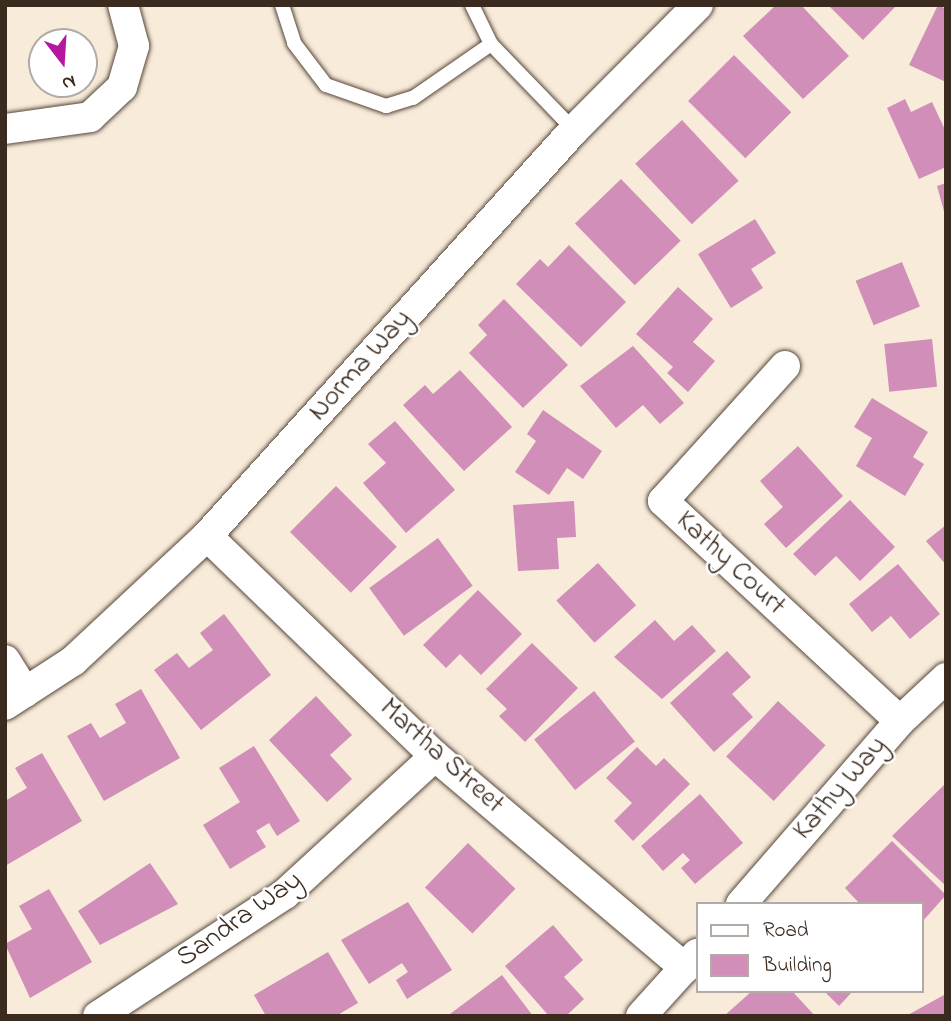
<!DOCTYPE html>
<style>
body{margin:0}
#map{position:relative;width:951px;height:1021px;overflow:hidden;background:#f8ebda;font-family:"Indie Flower",sans-serif}
div>[style]{position:absolute}
[style*='--x']{left:calc(var(--x)*1px);top:calc(var(--y)*1px);width:calc(var(--w)*1px);rotate:calc(var(--a)*1deg)}
.building>*{inset:0;background:#d08eb9;transform-origin:0 0}
.roads{filter:drop-shadow(0 0 2px #57473a) drop-shadow(0 0 2px #57473a)}
.service>*{height:14px;margin:-7px;padding:0 7px;transform-origin:7px;border-radius:7px;background:#fff}
.minor>*{height:30px;margin:-15px;padding:0 15px;transform-origin:15px;border-radius:15px;background:#fff}
span{translate:-50% -50%;white-space:nowrap;text-align:center;line-height:1.15;-webkit-text-stroke:5px #fff;paint-order:stroke}
.street-label{font-size:28px;color:#3b2a1e}
.frame{position:absolute;inset:0;border:7px solid #3b2a1e;pointer-events:none}
.legend{position:absolute;left:696px;top:902px;width:228px;height:91px;box-sizing:border-box;background:#fff;border:2px solid #b1aaa5;margin:0;padding:9px 12px;list-style:none;font-size:21px;color:#3b2a1e}
.legend li{display:flex;align-items:center;gap:14px;height:35px}
.legend b{width:35px;border:2px solid #b1aaa5}
.north{position:absolute;left:28px;top:28px;width:70px;height:70px;box-sizing:border-box;background:#fff;border:2px solid #b1aaa5;border-radius:50%;rotate:163deg;font-size:19px;font-weight:700;line-height:28px;text-align:center;color:#3b2a1e}
.north::after{content:'';display:block;margin:auto;width:24px;height:32px;background:#b5179e;clip-path:polygon(50% 0,100% 100%,50% 72%,0 100%)}
</style>
<div id="map">
<div class="building">
<i style="clip-path:polygon(776px 5px,801px 5px,849px 56px,803px 99px,743px 36px)"></i>
<i style="clip-path:polygon(828px 5px,897px 5px,863px 40px)"></i>
<i style="clip-path:polygon(938px 5px,946px 9px,946px 82px,909px 65px)"></i>
<i style="left:734px;top:55px;width:81px;height:65px;rotate:45deg"></i>
<i style="clip-path:polygon(905px 99px,911px 112px,932px 102px,946px 132px,946px 167px,919px 179px,887px 108px)"></i>
<i style="left:682px;top:120px;width:83px;height:64px;rotate:47deg"></i>
<i style="left:621px;top:179px;width:86px;height:64px;rotate:46deg"></i>
<i style="clip-path:polygon(946px 183px,946px 214px,945px 215px,937px 186px)"></i>
<i style="clip-path:polygon(755px 219px,776px 253px,751px 269px,763px 288px,731px 308px,698px 254px)"></i>
<i style="clip-path:polygon(569px 245px,626px 302px,581px 347px,516px 284px,540px 259px,548px 267px)"></i>
<i style="left:902px;top:262px;width:48px;height:50px;rotate:68deg"></i>
<i style="clip-path:polygon(678px 287px,713px 319px,693px 342px,715px 361px,688px 392px,667px 373px,673px 367px,636px 334px)"></i>
<i style="clip-path:polygon(504px 299px,568px 365px,523px 408px,469px 353px,487px 335px,478px 325px)"></i>
<i style="left:932px;top:339px;width:48px;height:48px;rotate:84deg"></i>
<i style="clip-path:polygon(633px 346px,684px 403px,660px 424px,643px 405px,616px 428px,580px 386px)"></i>
<i style="clip-path:polygon(460px 370px,512px 427px,464px 471px,403px 405px,425px 385px,433px 394px)"></i>
<i style="clip-path:polygon(872px 398px,928px 432px,913px 457px,924px 464px,905px 496px,856px 466px,872px 438px,854px 427px)"></i>
<i style="clip-path:polygon(543px 410px,602px 451px,583px 479px,567px 468px,549px 495px,515px 472px,536px 441px,527px 434px)"></i>
<i style="clip-path:polygon(395px 421px,455px 490px,406px 533px,363px 483px,386px 463px,368px 444px)"></i>
<i style="clip-path:polygon(798px 446px,843px 496px,786px 548px,764px 524px,783px 507px,760px 481px)"></i>
<i style="left:336px;top:486px;width:86px;height:65px;rotate:45deg"></i>
<i style="clip-path:polygon(850px 500px,895px 547px,860px 581px,836px 556px,815px 576px,793px 554px)"></i>
<i style="clip-path:polygon(574px 501px,576px 537px,557px 538px,559px 569px,518px 571px,513px 505px)"></i>
<i style="clip-path:polygon(946px 525px,946px 565px,926px 541px)"></i>
<i style="left:438px;top:538px;width:59px;height:85px;rotate:54deg"></i>
<i style="left:598px;top:563px;width:57px;height:56px;rotate:48deg"></i>
<i style="clip-path:polygon(898px 564px,940px 614px,910px 639px,891px 616px,872px 632px,849px 604px)"></i>
<i style="clip-path:polygon(478px 590px,522px 634px,481px 675px,460px 654px,446px 668px,423px 645px)"></i>
<i style="clip-path:polygon(224px 614px,271px 675px,201px 730px,154px 670px,177px 653px,189px 668px,213px 650px,200px 633px)"></i>
<i style="clip-path:polygon(655px 620px,674px 641px,692px 625px,716px 651px,662px 699px,614px 657px)"></i>
<i style="clip-path:polygon(532px 643px,578px 688px,525px 742px,499px 716px,507px 709px,486px 689px)"></i>
<i style="clip-path:polygon(727px 651px,751px 677px,732px 694px,753px 717px,714px 752px,670px 703px)"></i>
<i style="clip-path:polygon(141px 689px,180px 758px,104px 801px,67px 736px,91px 723px,100px 738px,126px 723px,115px 704px)"></i>
<i style="left:594px;top:691px;width:65px;height:77px;rotate:51deg"></i>
<i style="clip-path:polygon(316px 696px,352px 735px,330px 755px,352px 779px,327px 802px,269px 740px)"></i>
<i style="left:778px;top:701px;width:65px;height:76px;rotate:43deg"></i>
<i style="clip-path:polygon(254px 746px,300px 821px,277px 836px,269px 823px,256px 831px,266px 847px,230px 869px,203px 825px,240px 802px,219px 768px)"></i>
<i style="clip-path:polygon(637px 747px,656px 766px,664px 758px,690px 784px,633px 841px,614px 821px,632px 803px,606px 778px)"></i>
<i style="clip-path:polygon(42px 753px,82px 821px,5px 866px,5px 801px,27px 788px,15px 768px)"></i>
<i style="clip-path:polygon(946px 783px,946px 886px,892px 836px)"></i>
<i style="clip-path:polygon(700px 794px,743px 843px,695px 884px,681px 868px,690px 860px,683px 853px,663px 871px,641px 846px)"></i>
<i style="clip-path:polygon(892px 841px,946px 895px,921px 923px,921px 904px,860px 904px,845px 888px)"></i>
<i style="left:468px;top:843px;width:66px;height:62px;rotate:44deg"></i>
<i style="clip-path:polygon(150px 863px,178px 904px,100px 945px,78px 911px)"></i>
<i style="clip-path:polygon(49px 889px,92px 962px,30px 998px,5px 944px,32px 929px,19px 906px)"></i>
<i style="clip-path:polygon(408px 902px,452px 970px,407px 999px,396px 980px,408px 972px,402px 963px,369px 984px,341px 940px)"></i>
<i style="clip-path:polygon(553px 925px,583px 960px,564px 977px,584px 999px,566px 1016px,549px 1016px,505px 966px)"></i>
<i style="clip-path:polygon(328px 952px,358px 1003px,336px 1016px,266px 1016px,254px 995px)"></i>
<i style="clip-path:polygon(502px 975px,533px 1016px,452px 1016px,450px 1014px)"></i>
<i style="clip-path:polygon(752px 991px,792px 991px,815px 1016px,724px 1016px)"></i>
<i style="clip-path:polygon(824px 991px,853px 991px,839px 1006px)"></i>
<i style="clip-path:polygon(944px 995px,946px 1016px,906px 1016px)"></i>
</div>
<div class="roads">
<div class="service">
<i style="--x:282;--y:5;--w:40;--a:72"></i>
<i style="--x:294;--y:43;--w:53;--a:52.7"></i>
<i style="--x:326;--y:85;--w:64;--a:19.3"></i>
<i style="--x:386;--y:106;--w:28;--a:-17"></i>
<i style="--x:413;--y:98;--w:95;--a:-34.7"></i>
<i style="--x:491;--y:44;--w:43;--a:-116"></i>
<i style="--x:491;--y:44;--w:120;--a:46"></i>
</div>
<div class="minor">
<i style="--x:5;--y:129;--w:86;--a:-8"></i>
<i style="--x:90;--y:117;--w:44;--a:-43.2"></i>
<i style="--x:122;--y:87;--w:43;--a:-73.7"></i>
<i style="--x:134;--y:46;--w:42;--a:-105"></i>
<i style="--x:785;--y:366;--w:182;--a:132.1"></i>
<i style="--x:663;--y:501;--w:323;--a:42.9"></i>
<i style="--x:207;--y:536;--w:317;--a:44"></i>
<i style="--x:435;--y:756;--w:328;--a:40.3"></i>
<i style="--x:5;--y:660;--w:38;--a:58"></i>
<i style="--x:5;--y:705;--w:81;--a:-32.9"></i>
<i style="--x:73;--y:661;--w:183;--a:-43"></i>
<i style="--x:207;--y:536;--w:547;--a:-47.89"></i>
<i style="--x:574;--y:130;--w:176;--a:-45.2"></i>
<i style="--x:741;--y:904;--w:242;--a:-49"></i>
<i style="--x:900;--y:721;--w:63;--a:-43.1"></i>
<i style="--x:98;--y:1016;--w:223;--a:-33.1"></i>
<i style="--x:285;--y:894;--w:204;--a:-42.6"></i>
<i style="--x:641;--y:1016;--w:84;--a:-47.9"></i>
</div>
</div>
<div class="street-label">
<span style="left:361px;top:366px;rotate:-48deg">Norma Way</span>
<span style="left:730px;top:564px;rotate:43deg">Kathy Court</span>
<span style="left:441px;top:757px;rotate:42deg">Martha Street</span>
<span style="left:841px;top:789px;rotate:-49deg">Kathy Way</span>
<span style="left:240px;top:920px;rotate:-35deg">Sandra Way</span>
</div>
<div class="frame"></div>
<ul class="legend">
<li><b style="height:9px;background:#fff"></b>Road</li>
<li><b style="height:19px;background:#d08eb9"></b>Building</li>
</ul>
<div class="north">N</div>
</div>
